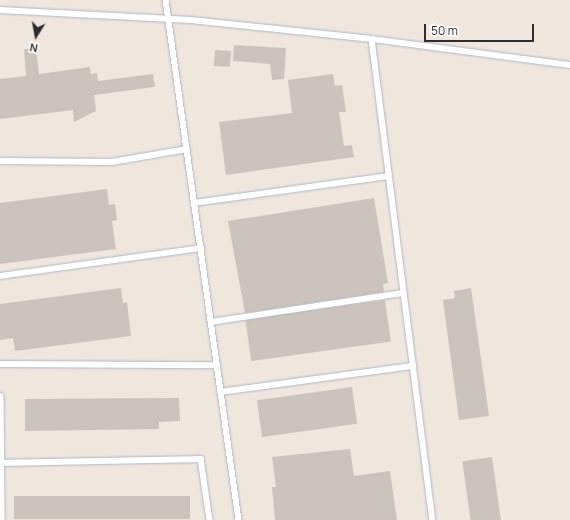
<!DOCTYPE html>
<style>
body{margin:0}
#map{position:relative;width:570px;height:520px;overflow:hidden;background:#efe6de;font-family:Manrope,sans-serif}
div>[style]{position:absolute}
[style*='--x']{left:calc(var(--x)*1px);top:calc(var(--y)*1px);width:calc(var(--w)*1px);rotate:calc(var(--a)*1deg)}
.building>*{inset:0;background:#cbc4bd;transform-origin:0 0}
.roads{filter:drop-shadow(0 0 1px #b2b7c1) drop-shadow(0 0 1px #b2b7c1)}
.service>*{height:5.5px;margin:-2.75px;padding:0 2.75px;transform-origin:2.75px;border-radius:2.75px;background:#fff}
span{translate:-50% -50%;white-space:nowrap;text-align:center;line-height:1.15;-webkit-text-stroke:3px #fff;paint-order:stroke}
.north{position:absolute;left:16px;top:16px;width:40px;height:40px;-webkit-text-stroke:3px #fff;paint-order:stroke;rotate:191deg;font-size:11px;font-weight:700;line-height:16px;text-align:center;color:#2d2d2d}
.north::after{content:'';display:block;margin:auto;width:14px;height:18px;background:#2d2d2d;clip-path:polygon(50% 0,100% 100%,50% 72%,0 100%)}
.scale{position:absolute;left:424px;top:24px;width:110px;height:18px;box-sizing:border-box;border:2px solid #2d2d2d;border-top:0;padding-left:5px;font-size:12px;line-height:14px;white-space:nowrap;color:#2d2d2d;-webkit-text-stroke:3px #fff;paint-order:stroke}
</style>
<div id="map">
<div class="building">
<i style="clip-path:polygon(234px 45px,286px 48px,284px 79px,272px 80px,270px 64px,233px 61px)"></i>
<i style="clip-path:polygon(36px 48px,39px 74px,90px 67px,91px 74px,97px 73px,98px 81px,153px 74px,155px 87px,94px 95px,96px 111px,74px 122px,73px 110px,0 119px,0 79px,26px 76px,24px 49px)"></i>
<i style="left:215px;top:50px;width:16px;height:16px;rotate:4deg"></i>
<i style="clip-path:polygon(333px 74px,335px 86px,342px 85px,346px 112px,339px 112px,344px 146px,352px 145px,354px 157px,226px 175px,219px 122px,292px 113px,288px 80px)"></i>
<i style="clip-path:polygon(107px 189px,109px 205px,115px 204px,117px 220px,112px 221px,116px 249px,0 264px,0 203px)"></i>
<i style="clip-path:polygon(374px 198px,388px 283px,383px 284px,384px 292px,245px 313px,228px 221px)"></i>
<i style="clip-path:polygon(121px 288px,123px 303px,127px 302px,131px 336px,15px 351px,13px 338px,0 340px,0 304px)"></i>
<i style="clip-path:polygon(471px 288px,489px 416px,459px 420px,443px 300px,455px 298px,454px 291px)"></i>
<i style="left:385px;top:300px;width:42px;height:141px;rotate:82deg"></i>
<i style="left:352px;top:387px;width:37px;height:96px;rotate:82deg"></i>
<i style="clip-path:polygon(179px 398px,180px 421px,159px 422px,159px 429px,25px 431px,25px 399px)"></i>
<i style="clip-path:polygon(350px 449px,354px 476px,390px 471px,397px 520px,275px 520px,272px 487px,276px 487px,272px 457px)"></i>
<i style="left:492px;top:457px;width:64px;height:30px;rotate:82deg"></i>
<i style="left:190px;top:496px;width:23px;height:176px;rotate:90deg"></i>
</div>
<div class="roads">
<div class="service">
<i style="--x:166;--y:0;--w:525;--a:82.01"></i>
<i style="--x:0;--y:10;--w:191;--a:3"></i>
<i style="--x:191;--y:20;--w:182;--a:6"></i>
<i style="--x:372;--y:39;--w:200;--a:7.5"></i>
<i style="--x:372;--y:39;--w:485;--a:82.8"></i>
<i style="--x:0;--y:161;--w:112;--a:0.5"></i>
<i style="--x:112;--y:162;--w:76;--a:-9.8"></i>
<i style="--x:194;--y:203;--w:197;--a:-7.9"></i>
<i style="--x:0;--y:276;--w:203;--a:-7.9"></i>
<i style="--x:211;--y:322;--w:194;--a:-8.6"></i>
<i style="--x:0;--y:364;--w:216;--a:0.3"></i>
<i style="--x:220;--y:392;--w:195;--a:-7.7"></i>
<i style="--x:1;--y:396;--w:124;--a:89.5"></i>
<i style="--x:0;--y:463;--w:201;--a:-1.1"></i>
<i style="--x:201;--y:459;--w:62;--a:81.6"></i>
</div>
</div>
<div class="north">N</div>
<div class="scale">50 m</div>
</div>
